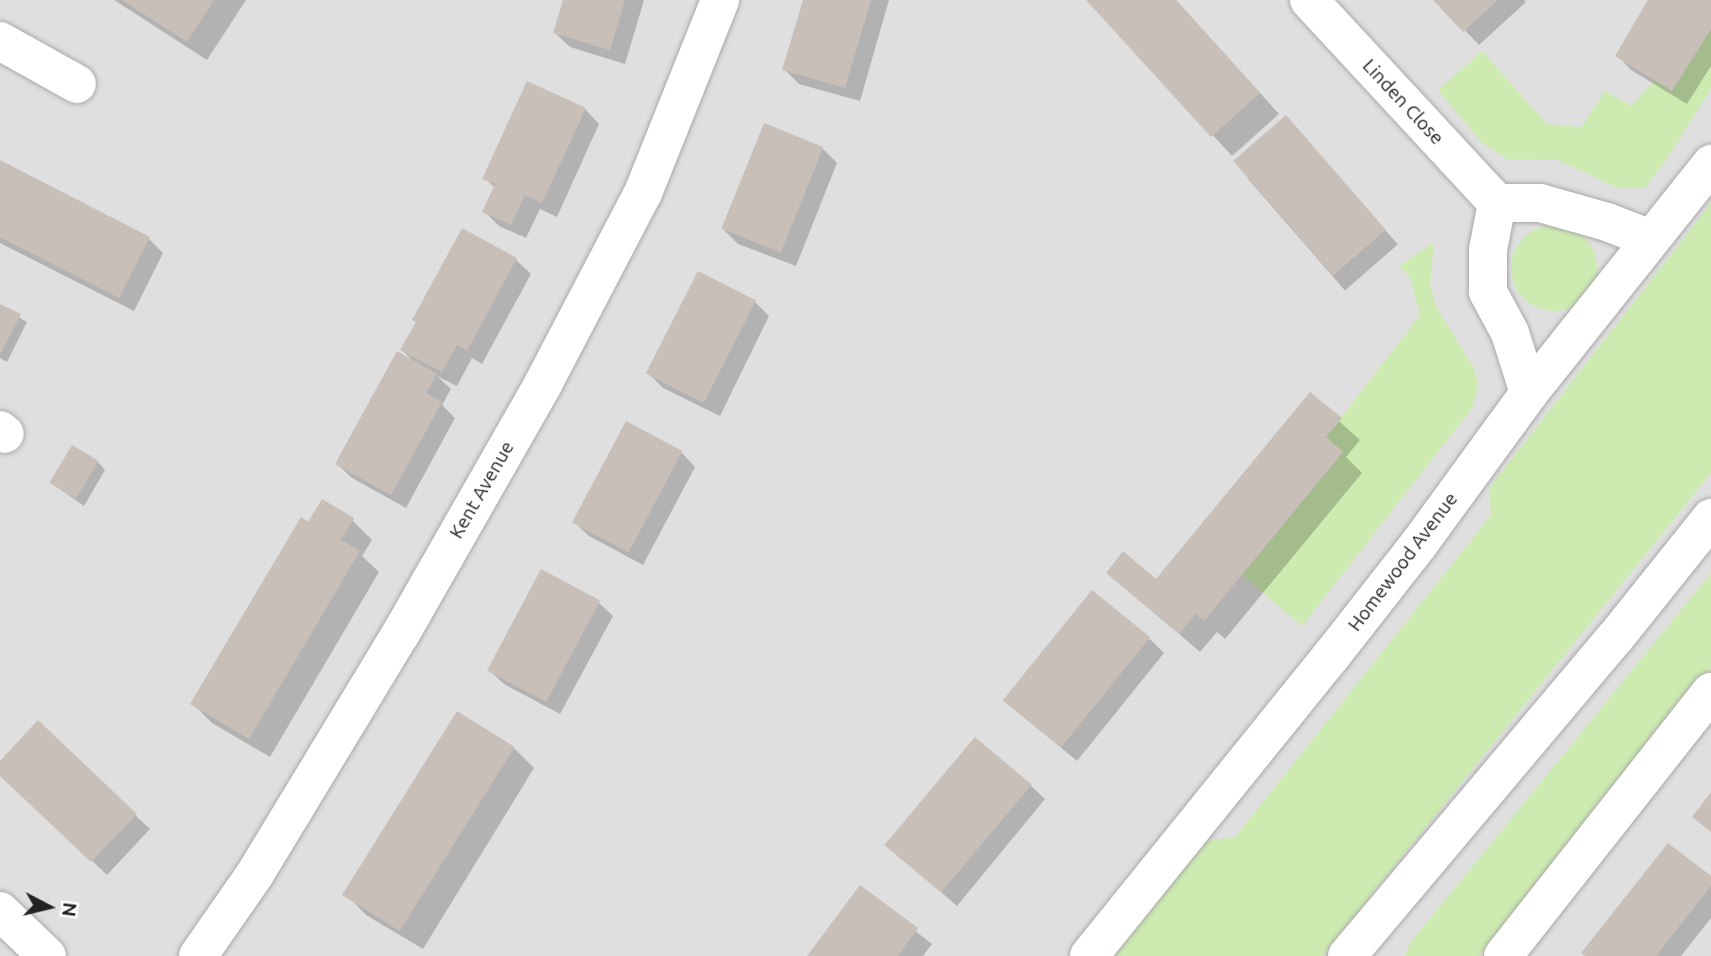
<!DOCTYPE html>
<style>
body{margin:0}
#map{position:relative;width:1711px;height:956px;overflow:hidden;background:#f2efe9;font-family:Ubuntu,sans-serif}
div>[style]{position:absolute}
[style*='--x']{left:calc(var(--x)*1px);top:calc(var(--y)*1px);width:calc(var(--w)*1px);rotate:calc(var(--a)*1deg)}
.residential>*{inset:0;background:#e0dfdf;transform-origin:0 0}
.grass>*{inset:0;background:#cdebb0}
.round{border-radius:50%}
.shadow>*{inset:0;background:#0003;transform-origin:0 0}
.building>*{inset:0;background:#c7bfb8;transform-origin:0 0}
.roads{filter:drop-shadow(0 0 2px #a9a9a9) drop-shadow(0 0 2px #a9a9a9)}
.minor>*{height:38px;margin:-19px;padding:0 19px;transform-origin:19px;border-radius:19px;background:#fff}
span{translate:-50% -50%;white-space:nowrap;text-align:center;line-height:1.15;-webkit-text-stroke:5px #fff;paint-order:stroke}
.street-label{font-size:19px;color:#222}
.north{position:absolute;left:14px;top:872px;width:70px;height:70px;-webkit-text-stroke:5px #fff;paint-order:stroke;rotate:97deg;font-size:19px;font-weight:700;line-height:28px;text-align:center;color:#222}
.north::after{content:'';display:block;margin:auto;width:24px;height:32px;background:#222;clip-path:polygon(50% 0,100% 100%,50% 72%,0 100%)}
</style>
<div id="map">
<div class="residential">
<i style="left:0;top:0;width:1711px;height:956px"></i>
</div>
<div class="grass">
<i style="clip-path:polygon(1711px 29px,1711px 89px,1665px 162px,1644px 188px,1618px 188px,1558px 160px,1507px 159px,1482px 143px,1438px 90px,1482px 51px,1547px 124px,1581px 127px,1605px 91px,1631px 106px,1655px 80px,1672px 91px)"></i>
<i style="clip-path:polygon(1711px 203px,1711px 473px,1322px 956px,1111px 956px,1202px 841px,1235px 837px,1491px 515px,1489px 488px)"></i>
<i class="round" style="left:1511px;top:225px;width:86px;height:86px"></i>
<i style="clip-path:polygon(1434px 242px,1430px 285px,1437px 308px,1473px 367px,1478px 382px,1473px 407px,1302px 626px,1242px 575px,1343px 452px,1326px 437px,1420px 315px,1410px 277px,1399px 266px)"></i>
<i style="clip-path:polygon(1711px 573px,1711px 668px,1479px 956px,1405px 956px,1410px 943px)"></i>
</div>
<div class="shadow">
<i style="clip-path:polygon(114px 0,246px 0,207px 60px)"></i>
<i style="clip-path:polygon(565px 0,644px 0,625px 64px,570px 47px,555px 33px)"></i>
<i style="clip-path:polygon(805px 0,889px 0,860px 101px,799px 84px,784px 69px)"></i>
<i style="clip-path:polygon(1088px 0,1176px 0,1279px 114px,1232px 156px)"></i>
<i style="clip-path:polygon(1436px 0,1524px 0,1526px 2px,1479px 45px)"></i>
<i style="clip-path:polygon(1650px 0,1711px 0,1711px 66px,1687px 104px,1631px 70px,1617px 55px)"></i>
<i style="clip-path:polygon(585px 109px,599px 124px,557px 217px,540px 209px,526px 238px,499px 226px,484px 211px,495px 188px,485px 178px)"></i>
<i style="left:1300px;top:132px;width:149px;height:70px;rotate:49deg"></i>
<i style="clip-path:polygon(822px 148px,837px 163px,796px 266px,738px 244px,723px 229px)"></i>
<i style="clip-path:polygon(0 162px,149px 239px,163px 253px,134px 311px,0 243px)"></i>
<i style="clip-path:polygon(463px 231px,516px 260px,531px 274px,482px 364px,472px 358px,457px 386px,437px 376px,451px 389px,442px 405px,455px 418px,406px 508px,352px 478px,337px 464px,414px 362px,402px 350px)"></i>
<i style="clip-path:polygon(755px 302px,769px 316px,720px 416px,663px 388px,649px 374px)"></i>
<i style="clip-path:polygon(0 306px,27px 322px,7px 362px,0 358px)"></i>
<i style="clip-path:polygon(1310px 395px,1360px 440px,1346px 457px,1362px 473px,1225px 639px,1217px 632px,1200px 652px,1108px 573px,1156px 582px)"></i>
<i style="clip-path:polygon(681px 452px,695px 467px,643px 565px,589px 536px,574px 522px)"></i>
<i style="clip-path:polygon(98px 462px,105px 470px,84px 506px,51px 483px)"></i>
<i style="clip-path:polygon(352px 520px,372px 540px,362px 556px,379px 572px,270px 757px,212px 723px,192px 703px,308px 525px)"></i>
<i style="clip-path:polygon(598px 602px,613px 616px,560px 714px,504px 684px,489px 670px)"></i>
<i style="clip-path:polygon(1150px 639px,1164px 653px,1077px 761px,1005px 701px)"></i>
<i style="clip-path:polygon(38px 723px,150px 829px,107px 875px,0 774px,0 763px)"></i>
<i style="clip-path:polygon(514px 748px,534px 768px,423px 949px,366px 915px,347px 895px)"></i>
<i style="clip-path:polygon(1030px 785px,1045px 799px,957px 906px,888px 846px)"></i>
<i style="clip-path:polygon(1711px 878px,1711px 918px,1681px 956px,1586px 956px)"></i>
<i style="clip-path:polygon(860px 888px,932px 944px,923px 956px,810px 956px)"></i>
</div>
<div class="building">
<i style="clip-path:polygon(122px 0,214px 0,187px 42px)"></i>
<i style="clip-path:polygon(563px 0,625px 0,610px 50px,553px 33px)"></i>
<i style="clip-path:polygon(803px 0,871px 0,845px 88px,782px 70px)"></i>
<i style="clip-path:polygon(1086px 0,1176px 0,1260px 93px,1211px 137px)"></i>
<i style="clip-path:polygon(1433px 0,1498px 0,1463px 32px)"></i>
<i style="clip-path:polygon(1648px 0,1711px 0,1711px 29px,1672px 91px,1615px 56px)"></i>
<i style="clip-path:polygon(527px 81px,586px 108px,542px 203px,525px 195px,511px 225px,482px 212px,495px 184px,482px 179px)"></i>
<i style="left:1286px;top:115px;width:152px;height:70px;rotate:49deg"></i>
<i style="left:764px;top:123px;width:64px;height:114px;rotate:22deg"></i>
<i style="clip-path:polygon(0 160px,150px 237px,119px 298px,0 237px)"></i>
<i style="clip-path:polygon(462px 228px,517px 258px,467px 351px,457px 345px,442px 372px,400px 350px,416px 322px,412px 320px)"></i>
<i style="left:698px;top:271px;width:65px;height:115px;rotate:27deg"></i>
<i style="clip-path:polygon(0 304px,21px 314px,0 355px)"></i>
<i style="clip-path:polygon(397px 351px,437px 374px,426px 393px,442px 402px,391px 495px,335px 464px)"></i>
<i style="clip-path:polygon(1310px 392px,1342px 418px,1326px 437px,1343px 452px,1204px 621px,1196px 614px,1179px 634px,1106px 573px,1123px 551px,1156px 579px)"></i>
<i style="left:626px;top:421px;width:64px;height:115px;rotate:28deg"></i>
<i style="left:72px;top:445px;width:31px;height:44px;rotate:31deg"></i>
<i style="clip-path:polygon(322px 499px,354px 518px,341px 540px,360px 551px,249px 739px,190px 704px,301px 517px,308px 522px)"></i>
<i style="left:541px;top:569px;width:67px;height:115px;rotate:28deg"></i>
<i style="left:1092px;top:590px;width:75px;height:142px;rotate:39deg"></i>
<i style="left:457px;top:711px;width:68px;height:217px;rotate:32deg"></i>
<i style="clip-path:polygon(38px 720px,137px 814px,91px 862px,0 776px,0 761px)"></i>
<i style="left:975px;top:737px;width:74px;height:141px;rotate:40deg"></i>
<i style="clip-path:polygon(1711px 792px,1711px 832px,1692px 817px)"></i>
<i style="clip-path:polygon(1668px 843px,1711px 876px,1711px 886px,1656px 956px,1585px 956px,1581px 953px)"></i>
<i style="clip-path:polygon(860px 885px,918px 928px,898px 956px,807px 956px)"></i>
</div>
<div class="roads">
<div class="minor">
<i style="--x:1309;--y:0;--w:277;--a:47.2"></i>
<i style="--x:0;--y:41;--w:88;--a:29.2"></i>
<i style="--x:1529;--y:393;--w:63;--a:-107.6"></i>
<i style="--x:1510;--y:333;--w:47;--a:-118.2"></i>
<i style="--x:1488;--y:292;--w:42;--a:-90"></i>
<i style="--x:1488;--y:250;--w:48;--a:-79.2"></i>
<i style="--x:1497;--y:203;--w:43;--a:0"></i>
<i style="--x:1540;--y:203;--w:70;--a:15.8"></i>
<i style="--x:1607;--y:222;--w:47;--a:21.1"></i>
<i style="--x:0;--y:430;--w:6;--a:39"></i>
<i style="--x:0;--y:911;--w:65;--a:43.8"></i>
<i style="--x:198;--y:956;--w:100;--a:-55.2"></i>
<i style="--x:255;--y:874;--w:280;--a:-58.8"></i>
<i style="--x:400;--y:635;--w:289;--a:-60.3"></i>
<i style="--x:543;--y:384;--w:216;--a:-62.4"></i>
<i style="--x:643;--y:193;--w:208;--a:-68.2"></i>
<i style="--x:1089;--y:956;--w:387;--a:-51.1"></i>
<i style="--x:1332;--y:655;--w:141;--a:-51.9"></i>
<i style="--x:1419;--y:544;--w:187;--a:-53.9"></i>
<i style="--x:1529;--y:393;--w:293;--a:-51.5"></i>
<i style="--x:1347;--y:956;--w:416;--a:-49.9"></i>
<i style="--x:1615;--y:638;--w:154;--a:-51.3"></i>
<i style="--x:1503;--y:956;--w:336;--a:-51.8"></i>
</div>
</div>
<div class="street-label">
<span style="left:1403px;top:102px;rotate:47deg">Linden Close</span>
<span style="left:482px;top:490px;rotate:-60deg">Kent Avenue</span>
<span style="left:1403px;top:562px;rotate:-53deg">Homewood Avenue</span>
</div>
<div class="north">N</div>
</div>
